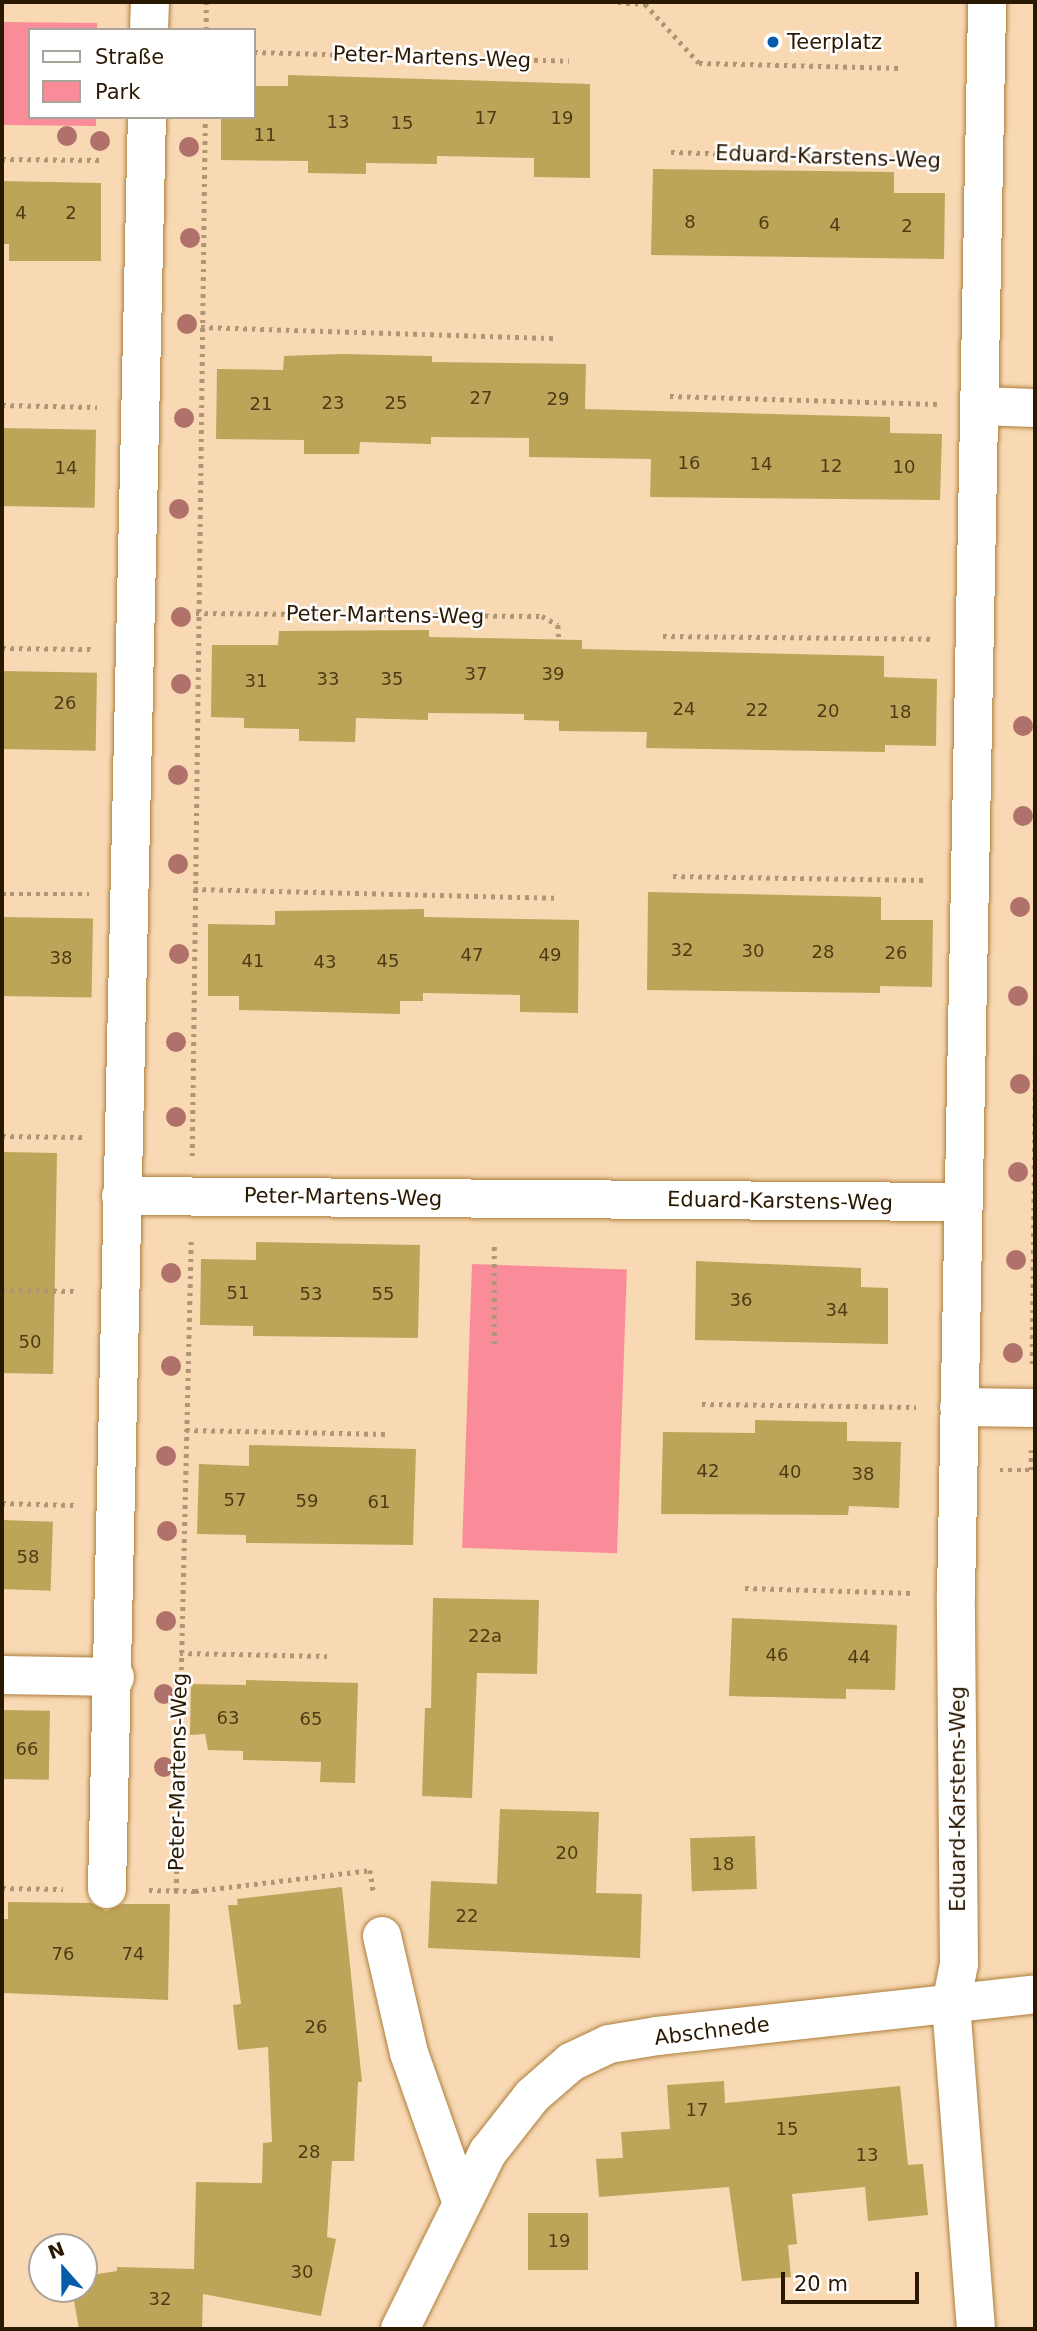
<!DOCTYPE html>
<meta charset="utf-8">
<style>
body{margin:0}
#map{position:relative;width:1037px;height:2331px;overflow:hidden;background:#f8d9b3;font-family:"DejaVu Sans",sans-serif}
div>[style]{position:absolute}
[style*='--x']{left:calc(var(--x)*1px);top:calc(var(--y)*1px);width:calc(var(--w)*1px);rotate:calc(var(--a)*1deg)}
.green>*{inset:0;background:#fa8c99;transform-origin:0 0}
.building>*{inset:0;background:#bca558;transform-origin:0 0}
.path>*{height:4.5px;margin-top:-2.25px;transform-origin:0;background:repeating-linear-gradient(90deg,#b09674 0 3.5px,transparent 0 8.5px)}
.roads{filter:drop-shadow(0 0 2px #ad7e3c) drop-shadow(0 0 2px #ad7e3c)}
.minor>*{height:38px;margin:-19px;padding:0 19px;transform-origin:19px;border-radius:19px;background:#fff}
.trees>*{width:20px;height:20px;margin:-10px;border-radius:50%;background:#af716a}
.dots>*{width:19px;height:19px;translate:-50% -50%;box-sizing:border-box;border:4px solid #fff;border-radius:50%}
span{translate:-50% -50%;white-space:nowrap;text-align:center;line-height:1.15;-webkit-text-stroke:5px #fff;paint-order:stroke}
.number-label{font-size:18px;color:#4f3b16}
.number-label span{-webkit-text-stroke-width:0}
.poi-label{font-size:21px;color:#2b1800}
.left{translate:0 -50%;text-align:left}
.street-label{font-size:21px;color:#2b1800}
.frame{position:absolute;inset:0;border:4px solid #2b1800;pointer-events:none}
.legend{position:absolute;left:28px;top:28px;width:228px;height:91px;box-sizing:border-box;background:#fff;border:2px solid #aaa399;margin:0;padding:9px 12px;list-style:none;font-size:21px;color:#2b1800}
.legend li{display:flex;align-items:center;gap:14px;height:35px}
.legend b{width:35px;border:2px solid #aaa399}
.north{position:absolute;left:28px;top:2233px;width:70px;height:70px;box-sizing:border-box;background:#fff;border:2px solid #aaa399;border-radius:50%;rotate:339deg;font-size:19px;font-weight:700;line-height:28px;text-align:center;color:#2b1800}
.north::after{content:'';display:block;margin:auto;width:24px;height:32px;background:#035ba9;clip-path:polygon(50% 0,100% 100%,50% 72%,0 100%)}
.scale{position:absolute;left:781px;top:2272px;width:138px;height:32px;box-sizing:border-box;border:4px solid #2b1800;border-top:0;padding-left:9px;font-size:21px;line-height:24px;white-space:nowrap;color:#2b1800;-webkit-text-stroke:5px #fff;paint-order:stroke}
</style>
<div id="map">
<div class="green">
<i style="clip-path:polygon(2px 22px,97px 23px,97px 30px,30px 30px,30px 117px,96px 117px,96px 126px,2px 125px)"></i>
<i style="left:472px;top:1264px;width:155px;height:284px;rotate:2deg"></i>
</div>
<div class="building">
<i style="clip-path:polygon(288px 75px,590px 84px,590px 178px,534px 177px,534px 158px,437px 156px,437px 164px,366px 163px,366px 174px,308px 173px,308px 161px,221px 160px,221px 117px,254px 117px,254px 86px,288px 86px)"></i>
<i style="clip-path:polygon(653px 169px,894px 172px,894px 193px,945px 193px,944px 259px,651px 255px)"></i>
<i style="clip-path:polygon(2px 181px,101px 183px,101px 261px,9px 261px,9px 244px,2px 244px)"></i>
<i style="clip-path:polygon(342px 354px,432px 356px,432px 362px,586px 364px,585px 409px,890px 417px,890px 433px,942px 434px,940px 500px,650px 497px,651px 459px,529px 457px,529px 438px,431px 437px,431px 444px,360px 442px,359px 454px,304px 454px,304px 440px,216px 439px,217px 369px,283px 370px,284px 356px)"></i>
<i style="left:2px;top:428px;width:94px;height:78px;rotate:1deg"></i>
<i style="clip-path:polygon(429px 630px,429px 637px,582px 640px,582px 649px,884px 656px,884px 677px,937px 679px,936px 746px,885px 745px,885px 752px,646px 748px,647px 732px,559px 731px,559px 721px,524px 720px,524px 714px,428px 713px,428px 720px,356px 718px,355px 742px,299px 741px,299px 729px,244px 728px,244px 718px,211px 717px,212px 645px,278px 645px,279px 631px)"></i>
<i style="left:2px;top:671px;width:95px;height:78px;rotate:1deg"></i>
<i style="clip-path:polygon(648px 892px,881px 897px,881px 920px,933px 920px,932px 987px,880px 986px,880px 993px,647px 990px)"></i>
<i style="clip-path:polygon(424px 909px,424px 917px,579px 920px,578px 1013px,520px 1012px,520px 995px,423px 993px,423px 1001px,400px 1001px,400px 1014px,239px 1010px,239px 996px,208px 996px,208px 924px,275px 925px,275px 911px)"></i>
<i style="left:2px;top:917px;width:91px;height:79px;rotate:1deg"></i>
<i style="left:2px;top:1152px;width:55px;height:221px;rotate:1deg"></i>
<i style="clip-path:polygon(256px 1242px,420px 1245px,418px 1338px,253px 1336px,253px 1326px,200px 1325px,201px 1259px,256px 1260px)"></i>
<i style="clip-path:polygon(696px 1261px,861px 1268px,861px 1287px,888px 1288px,888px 1344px,695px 1340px)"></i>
<i style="clip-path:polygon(755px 1420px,847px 1422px,847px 1441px,901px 1442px,899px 1508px,849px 1506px,848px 1515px,661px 1514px,663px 1432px,755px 1433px)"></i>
<i style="clip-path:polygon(249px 1445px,416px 1449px,413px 1545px,246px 1543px,246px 1535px,197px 1534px,199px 1464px,249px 1466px)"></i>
<i style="left:2px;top:1520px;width:51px;height:69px;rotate:2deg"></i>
<i style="clip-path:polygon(433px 1598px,539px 1600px,537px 1674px,477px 1673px,472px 1798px,422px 1796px,425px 1708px,431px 1708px)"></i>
<i style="clip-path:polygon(732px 1618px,897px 1625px,895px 1690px,846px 1689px,846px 1699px,729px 1696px)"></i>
<i style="clip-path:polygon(246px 1680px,358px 1683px,355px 1783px,320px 1782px,321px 1762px,243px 1760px,243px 1751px,208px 1750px,205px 1734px,190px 1735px,191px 1684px,246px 1685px)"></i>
<i style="left:2px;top:1710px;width:48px;height:69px;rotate:1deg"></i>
<i style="clip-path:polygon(500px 1809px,599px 1812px,596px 1893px,642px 1894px,640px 1958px,428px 1948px,431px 1881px,497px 1884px)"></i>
<i style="left:755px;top:1836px;width:53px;height:65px;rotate:88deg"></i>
<i style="clip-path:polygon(342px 1887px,362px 2082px,358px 2082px,354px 2161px,332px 2161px,327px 2237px,336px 2239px,321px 2316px,203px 2294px,202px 2329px,79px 2329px,72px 2289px,84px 2289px,84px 2276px,117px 2271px,117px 2267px,194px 2269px,196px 2182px,262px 2183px,263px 2143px,272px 2142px,268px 2047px,238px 2050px,233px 2005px,241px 2004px,228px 1905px,238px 1905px,237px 1899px)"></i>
<i style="clip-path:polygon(8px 1902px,91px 1903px,106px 1911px,122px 1904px,170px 1904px,168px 2000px,4px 1993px,2px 1919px,8px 1919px)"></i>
<i style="clip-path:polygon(724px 2081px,725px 2103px,900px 2086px,908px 2165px,923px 2164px,928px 2215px,868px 2221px,865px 2187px,792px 2194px,797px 2244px,788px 2245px,791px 2277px,742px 2281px,729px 2187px,599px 2197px,596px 2159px,623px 2158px,621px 2132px,670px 2129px,667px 2085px)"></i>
<i style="left:528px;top:2213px;width:60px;height:57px"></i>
</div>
<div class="path">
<i style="--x:618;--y:2;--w:27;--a:4"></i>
<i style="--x:645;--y:4;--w:80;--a:47.5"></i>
<i style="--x:699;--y:63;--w:202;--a:1.4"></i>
<i style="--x:206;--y:30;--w:28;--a:-90"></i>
<i style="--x:254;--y:52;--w:315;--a:1.6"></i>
<i style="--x:671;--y:152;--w:271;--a:1.7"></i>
<i style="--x:2;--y:159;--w:101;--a:0.6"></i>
<i style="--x:201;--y:327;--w:357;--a:1.8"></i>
<i style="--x:670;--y:396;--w:267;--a:1.7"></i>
<i style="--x:2;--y:405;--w:95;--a:1.2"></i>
<i style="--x:196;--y:613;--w:346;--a:0.5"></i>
<i style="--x:542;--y:616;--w:18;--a:29"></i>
<i style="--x:558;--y:625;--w:13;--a:86"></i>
<i style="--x:663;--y:636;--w:269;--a:0.6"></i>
<i style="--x:2;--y:648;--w:89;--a:0.6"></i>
<i style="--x:673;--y:876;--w:254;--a:0.9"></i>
<i style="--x:194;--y:889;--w:361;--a:1.4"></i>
<i style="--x:2;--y:894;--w:87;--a:0"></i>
<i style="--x:2;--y:1136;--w:81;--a:0.7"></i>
<i style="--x:192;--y:1156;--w:1039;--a:-89.28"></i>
<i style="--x:2;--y:1290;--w:75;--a:0.8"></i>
<i style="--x:494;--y:1344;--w:102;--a:-90"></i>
<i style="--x:1032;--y:1364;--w:311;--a:-89.4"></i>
<i style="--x:702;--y:1404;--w:214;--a:0.8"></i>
<i style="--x:186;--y:1430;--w:202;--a:1.1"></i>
<i style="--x:1000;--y:1470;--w:31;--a:0"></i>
<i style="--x:1031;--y:1470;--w:20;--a:-90"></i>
<i style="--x:2;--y:1503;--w:72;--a:1.6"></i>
<i style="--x:745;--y:1588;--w:169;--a:1.7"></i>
<i style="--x:180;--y:1653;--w:147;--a:1.2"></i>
<i style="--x:2;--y:1888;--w:61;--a:0.9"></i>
<i style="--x:149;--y:1890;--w:46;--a:1.2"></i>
<i style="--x:195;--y:1891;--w:176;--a:-6.8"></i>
<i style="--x:370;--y:1870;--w:24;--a:81"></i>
<i style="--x:176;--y:1891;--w:653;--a:-88.68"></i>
</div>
<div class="roads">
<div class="minor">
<i style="--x:149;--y:30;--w:28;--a:-88"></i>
<i style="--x:980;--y:406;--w:55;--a:2.1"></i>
<i style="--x:121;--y:1196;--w:842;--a:0.41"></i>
<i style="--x:959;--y:1407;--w:76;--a:0.8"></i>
<i style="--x:2;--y:1675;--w:113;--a:1"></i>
<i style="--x:107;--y:1889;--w:1772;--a:-88.71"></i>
<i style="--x:382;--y:1936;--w:120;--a:77"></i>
<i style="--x:409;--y:2053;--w:157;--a:70.6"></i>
<i style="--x:400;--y:2329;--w:198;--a:-63.6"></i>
<i style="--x:488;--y:2152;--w:71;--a:-51.8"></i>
<i style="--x:532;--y:2096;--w:52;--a:-41.1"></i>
<i style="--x:571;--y:2062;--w:42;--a:-25.3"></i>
<i style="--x:609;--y:2044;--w:49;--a:-9.5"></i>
<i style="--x:657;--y:2036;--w:380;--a:-6.3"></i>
<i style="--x:976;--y:2329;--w:326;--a:-94.4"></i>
<i style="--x:951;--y:2004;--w:41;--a:-78.7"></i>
<i style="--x:959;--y:1964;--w:370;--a:-90.5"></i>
<i style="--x:956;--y:1594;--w:1592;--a:-88.88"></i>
</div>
</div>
<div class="trees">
<i style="left:67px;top:136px"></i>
<i style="left:100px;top:141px"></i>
<i style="left:189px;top:147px"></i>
<i style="left:190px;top:238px"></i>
<i style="left:187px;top:324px"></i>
<i style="left:184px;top:418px"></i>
<i style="left:179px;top:509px"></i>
<i style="left:181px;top:617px"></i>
<i style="left:181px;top:684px"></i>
<i style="left:1023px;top:726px"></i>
<i style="left:178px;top:775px"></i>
<i style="left:1023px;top:816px"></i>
<i style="left:178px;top:864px"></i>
<i style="left:1020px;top:907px"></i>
<i style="left:179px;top:954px"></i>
<i style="left:1018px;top:996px"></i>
<i style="left:176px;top:1042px"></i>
<i style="left:1020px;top:1084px"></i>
<i style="left:176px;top:1117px"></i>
<i style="left:1018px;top:1172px"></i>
<i style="left:1016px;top:1260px"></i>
<i style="left:171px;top:1273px"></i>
<i style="left:1013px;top:1353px"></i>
<i style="left:171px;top:1366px"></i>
<i style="left:166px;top:1456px"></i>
<i style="left:167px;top:1531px"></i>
<i style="left:166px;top:1621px"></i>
<i style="left:164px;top:1694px"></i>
<i style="left:164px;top:1767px"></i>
</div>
<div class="dots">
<i style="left:773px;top:42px;background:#035ba9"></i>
</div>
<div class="number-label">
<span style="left:486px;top:118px">17</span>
<span style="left:562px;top:118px">19</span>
<span style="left:338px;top:122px">13</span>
<span style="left:402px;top:123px">15</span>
<span style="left:265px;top:135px">11</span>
<span style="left:21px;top:213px">4</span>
<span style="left:71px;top:213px">2</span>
<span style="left:690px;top:222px">8</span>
<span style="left:764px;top:223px">6</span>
<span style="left:835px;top:225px">4</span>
<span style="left:907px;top:226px">2</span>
<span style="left:481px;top:398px">27</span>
<span style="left:558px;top:399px">29</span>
<span style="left:333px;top:403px">23</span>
<span style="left:396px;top:403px">25</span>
<span style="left:261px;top:404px">21</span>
<span style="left:689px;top:463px">16</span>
<span style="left:761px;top:464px">14</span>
<span style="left:831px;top:466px">12</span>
<span style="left:904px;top:467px">10</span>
<span style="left:66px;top:468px">14</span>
<span style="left:476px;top:674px">37</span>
<span style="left:553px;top:674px">39</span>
<span style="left:328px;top:679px">33</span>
<span style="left:392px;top:679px">35</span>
<span style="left:256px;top:681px">31</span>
<span style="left:65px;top:703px">26</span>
<span style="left:684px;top:709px">24</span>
<span style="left:757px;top:710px">22</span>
<span style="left:828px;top:711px">20</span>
<span style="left:900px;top:712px">18</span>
<span style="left:682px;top:950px">32</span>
<span style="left:753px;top:951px">30</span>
<span style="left:823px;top:952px">28</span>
<span style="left:896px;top:953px">26</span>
<span style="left:472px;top:955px">47</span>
<span style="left:550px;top:955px">49</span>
<span style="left:61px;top:958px">38</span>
<span style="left:253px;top:961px">41</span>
<span style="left:388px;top:961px">45</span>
<span style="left:325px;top:962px">43</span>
<span style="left:238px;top:1293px">51</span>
<span style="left:311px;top:1294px">53</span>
<span style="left:383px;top:1294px">55</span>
<span style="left:741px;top:1300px">36</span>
<span style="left:837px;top:1310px">34</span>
<span style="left:30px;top:1342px">50</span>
<span style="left:708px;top:1471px">42</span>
<span style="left:790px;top:1472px">40</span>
<span style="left:863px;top:1474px">38</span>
<span style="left:235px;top:1500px">57</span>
<span style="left:307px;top:1501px">59</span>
<span style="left:379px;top:1502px">61</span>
<span style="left:28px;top:1557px">58</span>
<span style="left:485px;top:1636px">22a</span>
<span style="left:777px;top:1655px">46</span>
<span style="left:859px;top:1657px">44</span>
<span style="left:228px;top:1718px">63</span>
<span style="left:311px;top:1719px">65</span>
<span style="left:27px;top:1749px">66</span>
<span style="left:567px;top:1853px">20</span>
<span style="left:723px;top:1864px">18</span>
<span style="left:467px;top:1916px">22</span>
<span style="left:63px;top:1954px">76</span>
<span style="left:133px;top:1954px">74</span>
<span style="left:316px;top:2027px">26</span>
<span style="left:697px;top:2110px">17</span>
<span style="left:787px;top:2129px">15</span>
<span style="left:309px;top:2152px">28</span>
<span style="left:867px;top:2155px">13</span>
<span style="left:559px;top:2241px">19</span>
<span style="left:302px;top:2272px">30</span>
<span style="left:160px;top:2299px">32</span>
</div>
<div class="poi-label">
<span class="left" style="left:787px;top:42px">Teerplatz</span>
</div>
<div class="street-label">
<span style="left:432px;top:57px;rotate:2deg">Peter-Martens-Weg</span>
<span style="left:828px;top:157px;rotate:2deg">Eduard-Karstens-Weg</span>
<span style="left:385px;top:615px;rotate:1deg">Peter-Martens-Weg</span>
<span style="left:343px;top:1197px;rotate:1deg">Peter-Martens-Weg</span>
<span style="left:780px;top:1201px;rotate:1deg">Eduard-Karstens-Weg</span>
<span style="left:178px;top:1772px;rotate:-89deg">Peter-Martens-Weg</span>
<span style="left:958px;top:1799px;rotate:-90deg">Eduard-Karstens-Weg</span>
<span style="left:712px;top:2031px;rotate:-7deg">Abschnede</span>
</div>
<div class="frame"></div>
<ul class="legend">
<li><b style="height:9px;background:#fff"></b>Straße</li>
<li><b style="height:19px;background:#fa8c99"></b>Park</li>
</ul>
<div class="north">N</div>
<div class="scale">20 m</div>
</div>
